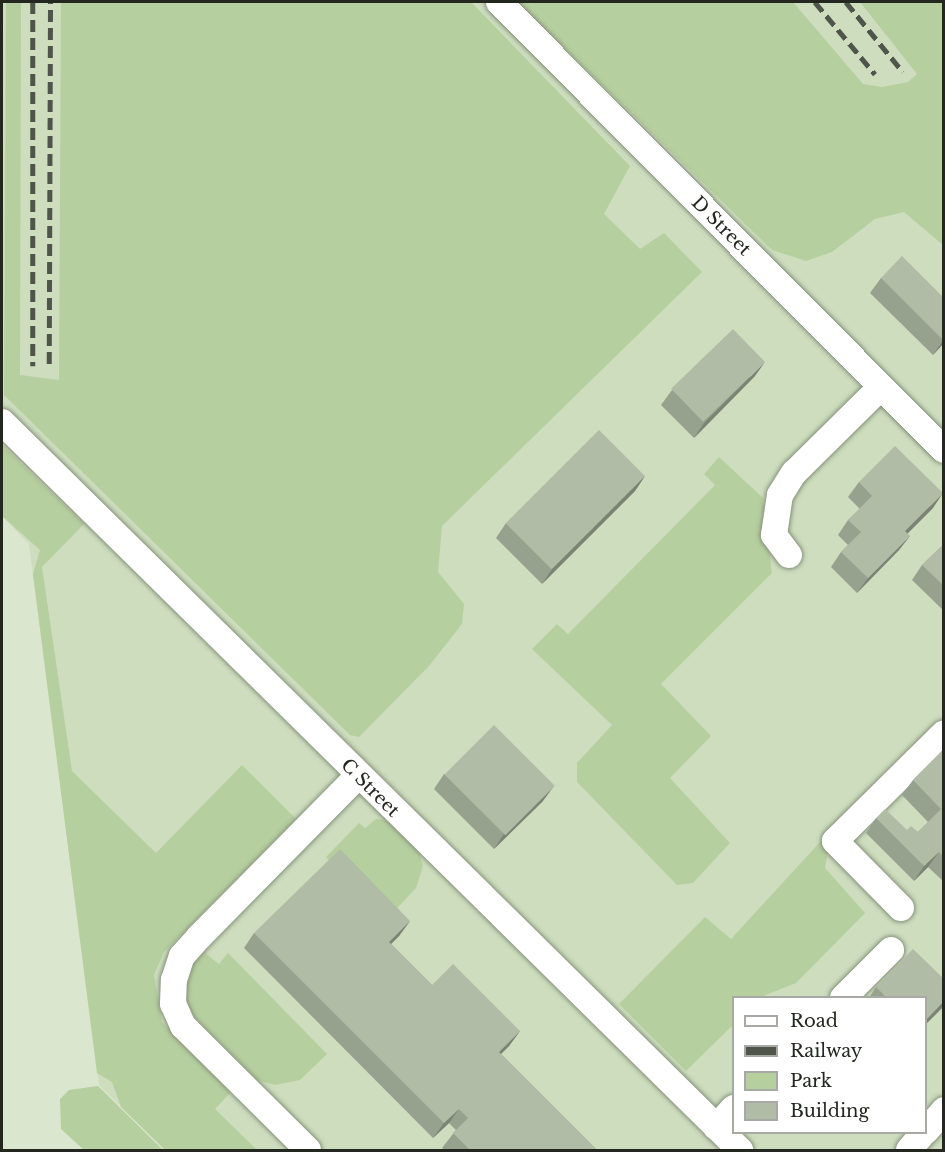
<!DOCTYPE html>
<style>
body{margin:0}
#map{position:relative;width:945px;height:1152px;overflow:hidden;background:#dae6ce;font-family:"Libre Baskerville",serif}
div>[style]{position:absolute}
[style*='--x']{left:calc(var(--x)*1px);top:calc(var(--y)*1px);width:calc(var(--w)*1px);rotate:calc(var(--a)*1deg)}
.built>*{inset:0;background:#cdddbe}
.green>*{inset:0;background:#b6cf9f}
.roads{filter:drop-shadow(0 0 2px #86927c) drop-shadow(0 0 2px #86927c)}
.minor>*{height:26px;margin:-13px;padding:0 13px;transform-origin:13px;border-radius:13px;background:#fff}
.rail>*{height:4.5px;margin-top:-2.25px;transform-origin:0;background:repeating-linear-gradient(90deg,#4f554a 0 12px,transparent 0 18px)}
.wall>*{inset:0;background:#97a28e}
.shaded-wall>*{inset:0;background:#7b8474}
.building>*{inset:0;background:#b0bca5;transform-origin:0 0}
span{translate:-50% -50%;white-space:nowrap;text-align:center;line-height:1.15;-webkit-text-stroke:4.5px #fff;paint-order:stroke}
.street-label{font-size:18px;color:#23271f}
.frame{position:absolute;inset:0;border:3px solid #23271f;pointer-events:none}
.legend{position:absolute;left:732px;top:996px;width:195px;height:138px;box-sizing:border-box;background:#fff;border:2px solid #a7a9a5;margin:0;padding:8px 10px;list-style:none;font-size:18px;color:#23271f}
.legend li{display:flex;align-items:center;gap:12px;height:30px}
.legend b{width:30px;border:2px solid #a7a9a5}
</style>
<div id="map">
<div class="built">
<i style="clip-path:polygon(evenodd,2px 2px,943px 2px,943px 1150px,165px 1150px,99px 1085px,29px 544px,2px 516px,2px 2px,734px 998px,926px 998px,926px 1132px,734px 1132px,734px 998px)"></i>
</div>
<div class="green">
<i style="clip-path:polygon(6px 2px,21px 2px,20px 375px,59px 380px,61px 2px,471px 2px,630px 166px,604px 214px,640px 249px,664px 233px,702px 272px,442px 526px,438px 572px,464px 604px,462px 624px,429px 666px,359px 737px,350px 735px,4px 395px)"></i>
<i style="clip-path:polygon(517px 2px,793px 2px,863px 84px,882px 87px,908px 82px,917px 74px,860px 2px,943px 2px,943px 245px,904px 212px,875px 219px,832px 252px,806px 261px,772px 250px)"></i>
<i style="clip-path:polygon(2px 445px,84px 524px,42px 567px,72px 771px,156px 853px,242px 765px,296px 819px,164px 952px,154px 975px,162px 1022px,231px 1092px,215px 1109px,257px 1150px,165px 1150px,121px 1107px,112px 1082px,97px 1073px,33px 574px,40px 550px,2px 516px)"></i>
<i style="clip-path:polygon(719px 457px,763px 498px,772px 573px,661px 684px,711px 736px,670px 778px,730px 843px,693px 883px,677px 885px,577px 782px,577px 763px,612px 725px,532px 649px,557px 624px,568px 634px,715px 485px,704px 474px)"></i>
<i style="clip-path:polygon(376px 819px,387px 820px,418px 848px,423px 866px,416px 888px,385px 921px,326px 857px,359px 823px,365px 828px)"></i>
<i style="clip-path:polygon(821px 841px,828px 851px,825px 868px,865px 913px,796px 983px,761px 997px,734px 998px,733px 1025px,686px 1071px,619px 1004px,705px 917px,731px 939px)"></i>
<i style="clip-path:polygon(204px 952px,219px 964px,228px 953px,327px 1054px,300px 1080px,275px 1085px,257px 1080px,186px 1008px,183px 990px,189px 965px)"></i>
<i style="clip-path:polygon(98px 1086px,163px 1150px,84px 1150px,73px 1140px,61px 1129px,60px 1099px,69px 1090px)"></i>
</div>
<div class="roads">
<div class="minor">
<i style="--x:499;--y:2;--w:631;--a:45.19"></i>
<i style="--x:2;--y:422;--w:1037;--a:44.61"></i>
<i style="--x:789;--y:555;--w:25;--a:-127"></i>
<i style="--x:774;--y:535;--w:40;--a:-81.5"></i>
<i style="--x:780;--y:495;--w:26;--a:-58"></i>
<i style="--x:794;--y:473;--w:122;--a:-44.7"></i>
<i style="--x:901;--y:908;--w:94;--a:-134.6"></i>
<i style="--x:835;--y:841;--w:153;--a:-44.7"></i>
<i style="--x:843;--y:998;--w:68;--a:-45"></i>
<i style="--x:716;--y:1127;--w:26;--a:-47"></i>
<i style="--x:926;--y:1131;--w:28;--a:-49"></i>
<i style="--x:308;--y:1150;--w:176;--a:-135.2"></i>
<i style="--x:183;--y:1026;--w:24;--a:-114"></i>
<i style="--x:173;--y:1004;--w:24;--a:-88"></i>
<i style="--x:174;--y:980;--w:25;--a:-72"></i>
<i style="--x:182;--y:956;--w:25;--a:-48"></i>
<i style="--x:199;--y:937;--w:226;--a:-45.4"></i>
<i style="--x:909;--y:1150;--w:23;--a:-50"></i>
</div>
</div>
<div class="rail">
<i style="--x:33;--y:2;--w:364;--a:90"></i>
<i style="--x:815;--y:2;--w:94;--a:50.2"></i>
<i style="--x:846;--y:2;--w:90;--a:50.8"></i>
<i style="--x:49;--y:364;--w:362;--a:-89.8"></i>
</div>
<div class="wall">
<i style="clip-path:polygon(881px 278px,944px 298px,944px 343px,933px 355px,870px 293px)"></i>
<i style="clip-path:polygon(755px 376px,694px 438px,661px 405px,672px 390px)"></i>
<i style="clip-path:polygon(645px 476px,635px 491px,542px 584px,496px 538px,506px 523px)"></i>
<i style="clip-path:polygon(859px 482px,933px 508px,907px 534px,910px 536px,899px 550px,857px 593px,831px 567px,841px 552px,848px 545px,838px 535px,848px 520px,860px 509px,848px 497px)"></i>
<i style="clip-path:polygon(944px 544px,944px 611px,912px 580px,922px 565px)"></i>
<i style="clip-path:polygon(944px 749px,944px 882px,928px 867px,914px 881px,866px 833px,876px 818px,907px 830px,918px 832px,928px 822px,902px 795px,913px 780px)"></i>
<i style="clip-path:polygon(444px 774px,543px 801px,494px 849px,434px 789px)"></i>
<i style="clip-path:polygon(410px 921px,399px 936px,391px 944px,432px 985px,520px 1031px,509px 1046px,501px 1054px,597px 1150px,445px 1150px,442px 1148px,456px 1130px,449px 1123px,433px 1138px,244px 948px,254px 933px)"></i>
<i style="clip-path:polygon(944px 979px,944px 1006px,926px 1024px,926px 998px,869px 998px,876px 987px)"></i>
</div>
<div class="shaded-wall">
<i style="clip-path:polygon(944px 339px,944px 343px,933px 355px)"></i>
<i style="clip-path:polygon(765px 362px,755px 376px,694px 438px,704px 423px)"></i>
<i style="clip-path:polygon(645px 476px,635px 491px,542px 584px,552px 569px)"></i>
<i style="clip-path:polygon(943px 493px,933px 508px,895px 546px,905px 531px)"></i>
<i style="clip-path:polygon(910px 536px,899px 550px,857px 593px,868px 578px)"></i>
<i style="clip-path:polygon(554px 786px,543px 801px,494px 849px,504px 834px)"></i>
<i style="clip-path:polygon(939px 852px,928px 867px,914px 881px,924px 866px)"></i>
<i style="clip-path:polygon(410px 921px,399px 936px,378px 957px,389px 942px)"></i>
<i style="clip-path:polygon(944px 1001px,944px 1006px,926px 1024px,926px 1020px)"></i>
<i style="clip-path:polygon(520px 1031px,509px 1046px,488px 1067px,499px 1052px)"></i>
<i style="clip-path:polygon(459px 1109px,449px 1123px,433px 1138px,444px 1123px)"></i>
</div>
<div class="building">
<i style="clip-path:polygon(902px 256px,944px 298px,943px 340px,881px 278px)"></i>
<i style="left:733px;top:329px;width:46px;height:86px;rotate:46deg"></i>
<i style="left:599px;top:430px;width:65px;height:132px;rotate:45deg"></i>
<i style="clip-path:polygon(895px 446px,943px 493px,905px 531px,910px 536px,868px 578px,841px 552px,861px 532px,848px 520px,872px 496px,859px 482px)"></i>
<i style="clip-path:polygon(944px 544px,944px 586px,922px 565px)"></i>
<i style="left:494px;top:725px;width:86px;height:70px;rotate:45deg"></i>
<i style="clip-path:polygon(944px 749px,944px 857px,939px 852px,924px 866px,876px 818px,885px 809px,907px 830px,911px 826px,918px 832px,941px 809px,913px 780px)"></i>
<i style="clip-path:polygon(340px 849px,410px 921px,389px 942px,432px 985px,453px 964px,520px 1031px,499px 1052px,597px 1150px,470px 1150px,453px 1133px,468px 1118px,459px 1109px,444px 1123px,254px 933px)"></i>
<i style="clip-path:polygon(913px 949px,944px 979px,944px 1001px,926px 1020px,926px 998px,887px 998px,876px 987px)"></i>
</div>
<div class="street-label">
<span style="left:721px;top:226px;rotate:45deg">D Street</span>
<span style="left:370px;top:788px;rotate:45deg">C Street</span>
</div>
<div class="frame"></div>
<ul class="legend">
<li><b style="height:8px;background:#fff"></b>Road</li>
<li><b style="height:8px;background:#4f554a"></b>Railway</li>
<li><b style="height:16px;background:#b6cf9f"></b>Park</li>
<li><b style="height:16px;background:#b0bca5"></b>Building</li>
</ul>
</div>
